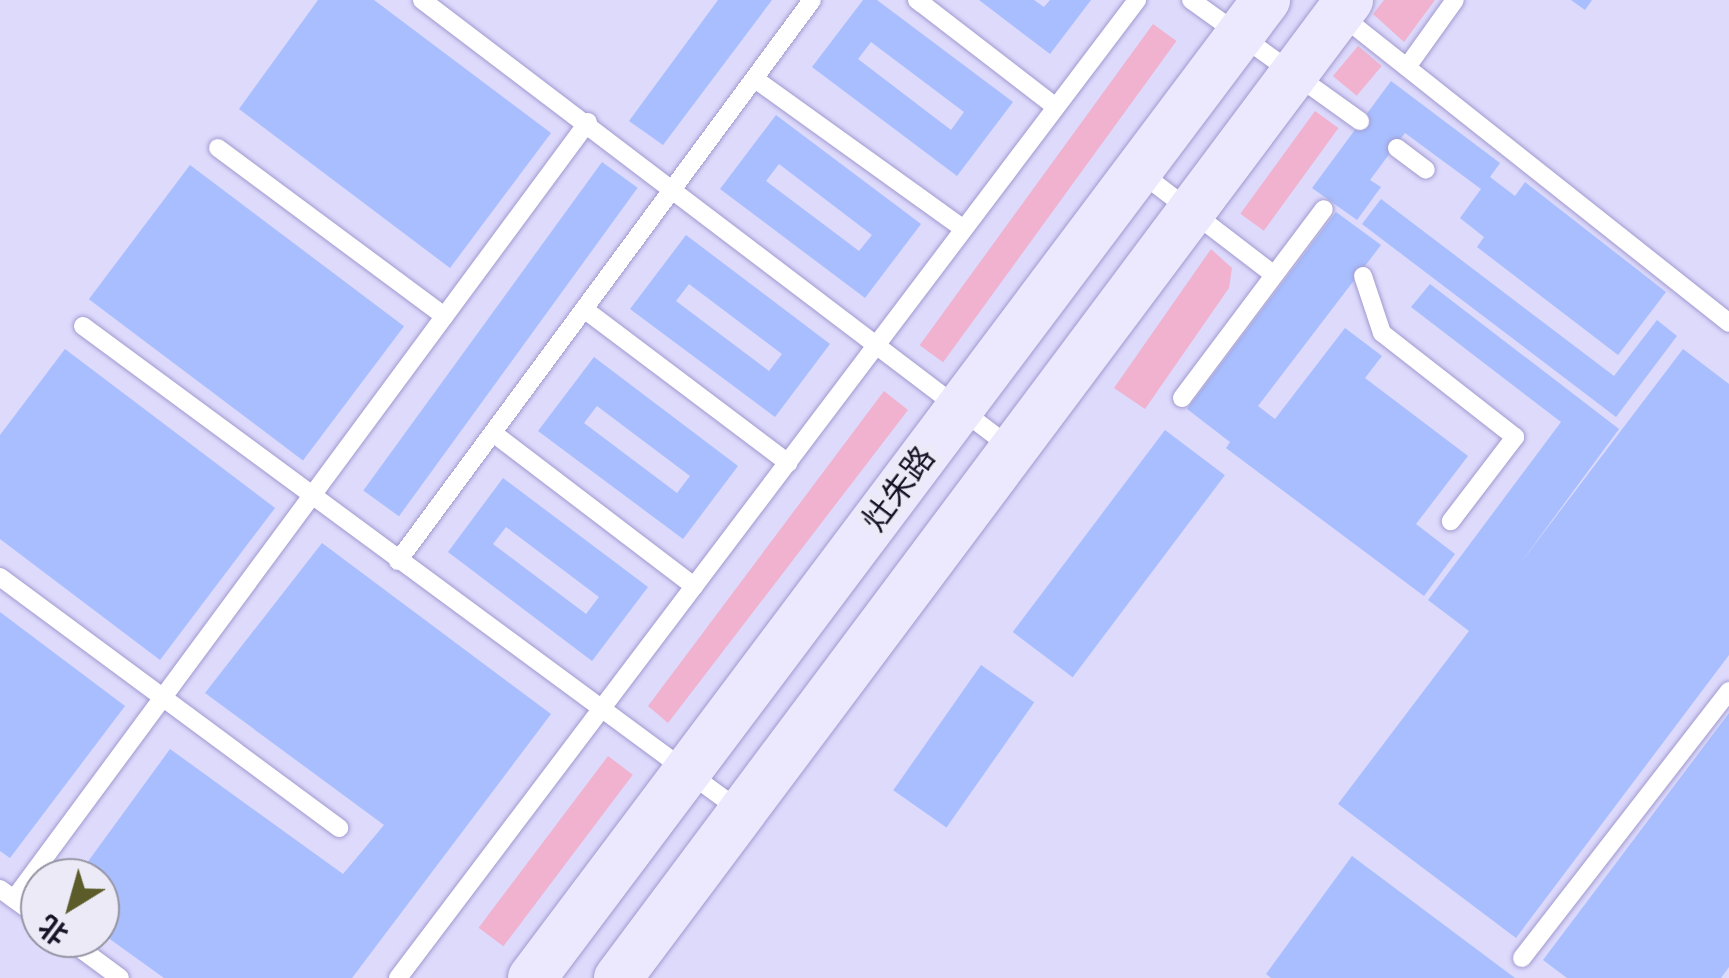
<!DOCTYPE html>
<meta charset="utf-8">
<style>
body{margin:0}
#map{position:relative;width:1729px;height:978px;overflow:hidden;background:#dddafc;font-family:"Public Sans","Noto Sans SC",sans-serif}
div>[style]{position:absolute}
[style*='--x']{left:calc(var(--x)*1px);top:calc(var(--y)*1px);width:calc(var(--w)*1px);rotate:calc(var(--a)*1deg)}
.green>*{inset:0;background:#f0b2cf;transform-origin:0 0}
.building>*{inset:0;background:#a8befe;transform-origin:0 0}
.roads{filter:drop-shadow(0 0 2px #a09acf) drop-shadow(0 0 2px #a09acf)}
.service>*{height:18px;margin:-9px;padding:0 9px;transform-origin:9px;border-radius:9px;background:#fff}
.secondary>*{height:48px;margin:-24px;padding:0 24px;transform-origin:24px;border-radius:24px;background:#ece9fe}
span{translate:-50% -50%;white-space:nowrap;text-align:center;line-height:1.15;-webkit-text-stroke:10px #ebeaf6;paint-order:stroke}
.street-label{font-size:32px;color:#161326}
.north{position:absolute;left:20px;top:858px;width:100px;height:100px;box-sizing:border-box;background:#ebeaf6;border:2px solid #9694a3;border-radius:50%;rotate:217deg;font-size:28px;font-weight:700;line-height:40px;text-align:center;color:#161326}
.north::after{content:'';display:block;margin:auto;width:35px;height:45px;background:#5b5c29;clip-path:polygon(50% 0,100% 100%,50% 72%,0 100%)}
</style>
<div id="map">
<div class="green">
<i style="clip-path:polygon(1384px 0,1435px 0,1404px 42px,1373px 14px)"></i>
<i style="left:1153px;top:24px;width:29px;height:397px;rotate:36deg"></i>
<i style="left:1358px;top:46px;width:31px;height:39px;rotate:40deg"></i>
<i style="left:1315px;top:111px;width:29px;height:127px;rotate:36deg"></i>
<i style="clip-path:polygon(1211px 249px,1232px 268px,1229px 288px,1145px 409px,1114px 388px)"></i>
<i style="clip-path:polygon(884px 391px,908px 410px,668px 723px,648px 706px)"></i>
<i style="left:608px;top:756px;width:31px;height:215px;rotate:37deg"></i>
</div>
<div class="building">
<i style="clip-path:polygon(318px 0,374px 0,551px 133px,450px 268px,239px 109px)"></i>
<i style="clip-path:polygon(718px 0,772px 0,663px 145px,629px 121px)"></i>
<i style="clip-path:polygon(evenodd,863px 0,877px 0,1013px 102px,957px 176px,812px 67px,863px 0,871px 42px,964px 112px,951px 130px,858px 59px,871px 42px)"></i>
<i style="clip-path:polygon(979px 0,1034px 0,1044px 7px,1050px 0,1091px 0,1050px 54px)"></i>
<i style="clip-path:polygon(1571px 0,1592px 0,1585px 10px)"></i>
<i style="clip-path:polygon(1391px 81px,1500px 163px,1490px 177px,1515px 196px,1525px 182px,1666px 292px,1618px 355px,1477px 247px,1484px 237px,1460px 218px,1481px 189px,1405px 133px,1370px 180px,1381px 187px,1357px 220px,1312px 188px)"></i>
<i style="clip-path:polygon(evenodd,776px 115px,921px 224px,865px 298px,720px 189px,776px 115px,779px 164px,872px 235px,859px 251px,766px 181px,779px 164px)"></i>
<i style="left:602px;top:162px;width:44px;height:406px;rotate:36deg"></i>
<i style="left:190px;top:165px;width:268px;height:168px;rotate:37deg"></i>
<i style="clip-path:polygon(1381px 199px,1614px 376px,1657px 320px,1677px 336px,1616px 417px,1362px 224px)"></i>
<i style="clip-path:polygon(1336px 212px,1381px 245px,1258px 406px,1275px 419px,1345px 328px,1382px 356px,1365px 378px,1468px 456px,1416px 524px,1455px 554px,1424px 596px,1226px 448px,1230px 442px,1187px 409px)"></i>
<i style="clip-path:polygon(evenodd,686px 235px,830px 344px,775px 417px,630px 309px,686px 235px,689px 284px,782px 354px,769px 371px,676px 301px,689px 284px)"></i>
<i style="clip-path:polygon(1430px 284px,1619px 429px,1519px 565px,1683px 349px,1729px 384px,1729px 655px,1516px 938px,1338px 804px,1469px 631px,1428px 600px,1561px 422px,1411px 307px)"></i>
<i style="clip-path:polygon(65px 349px,275px 508px,160px 660px,0 539px,0 435px)"></i>
<i style="clip-path:polygon(evenodd,594px 357px,738px 466px,683px 539px,538px 431px,594px 357px,597px 406px,690px 476px,677px 493px,584px 423px,597px 406px)"></i>
<i style="left:1165px;top:430px;width:75px;height:253px;rotate:37deg"></i>
<i style="clip-path:polygon(evenodd,503px 478px,648px 587px,592px 661px,448px 552px,503px 478px,506px 527px,599px 597px,586px 614px,493px 544px,506px 527px)"></i>
<i style="clip-path:polygon(322px 543px,551px 714px,352px 978px,164px 978px,100px 932px,100px 878px,76px 878px,170px 749px,343px 874px,384px 825px,205px 693px)"></i>
<i style="clip-path:polygon(0 612px,125px 706px,10px 858px,0 851px)"></i>
<i style="left:981px;top:665px;width:65px;height:153px;rotate:35deg"></i>
<i style="clip-path:polygon(1729px 713px,1729px 967px,1721px 978px,1567px 978px,1543px 960px)"></i>
<i style="clip-path:polygon(1352px 856px,1515px 978px,1271px 978px,1266px 974px)"></i>
</div>
<div class="roads">
<div class="service">
<i style="--x:422;--y:0;--w:739;--a:37.24"></i>
<i style="--x:917;--y:0;--w:175;--a:37.6"></i>
<i style="--x:1191;--y:0;--w:208;--a:35.6"></i>
<i style="--x:1342;--y:16;--w:494;--a:38.4"></i>
<i style="--x:1407;--y:67;--w:82;--a:-54.4"></i>
<i style="--x:755;--y:79;--w:257;--a:35.7"></i>
<i style="--x:218;--y:148;--w:282;--a:36.6"></i>
<i style="--x:1397;--y:148;--w:36;--a:37"></i>
<i style="--x:1140;--y:172;--w:169;--a:37.5"></i>
<i style="--x:1363;--y:276;--w:60;--a:71.6"></i>
<i style="--x:1382;--y:333;--w:169;--a:38"></i>
<i style="--x:1515;--y:437;--w:106;--a:127.3"></i>
<i style="--x:584;--y:309;--w:256;--a:37"></i>
<i style="--x:83;--y:326;--w:819;--a:36.41"></i>
<i style="--x:1182;--y:398;--w:236;--a:-53.1"></i>
<i style="--x:493;--y:433;--w:253;--a:37.3"></i>
<i style="--x:398;--y:561;--w:697;--a:-53.57"></i>
<i style="--x:0;--y:577;--w:422;--a:36.5"></i>
<i style="--x:0;--y:889;--w:49;--a:35.9"></i>
<i style="--x:14;--y:899;--w:966;--a:-53.55"></i>
<i style="--x:66;--y:938;--w:67;--a:36.5"></i>
<i style="--x:1522;--y:958;--w:338;--a:-52.2"></i>
<i style="--x:398;--y:978;--w:1226;--a:-52.92"></i>
</div>
<div class="secondary">
<i style="--x:532;--y:978;--w:1223;--a:-53.11"></i>
<i style="--x:618;--y:978;--w:1221;--a:-53.22"></i>
</div>
</div>
<div class="street-label">
<span style="left:899px;top:489px;rotate:-53deg">灶朱路</span>
</div>
<div class="north">北</div>
</div>
